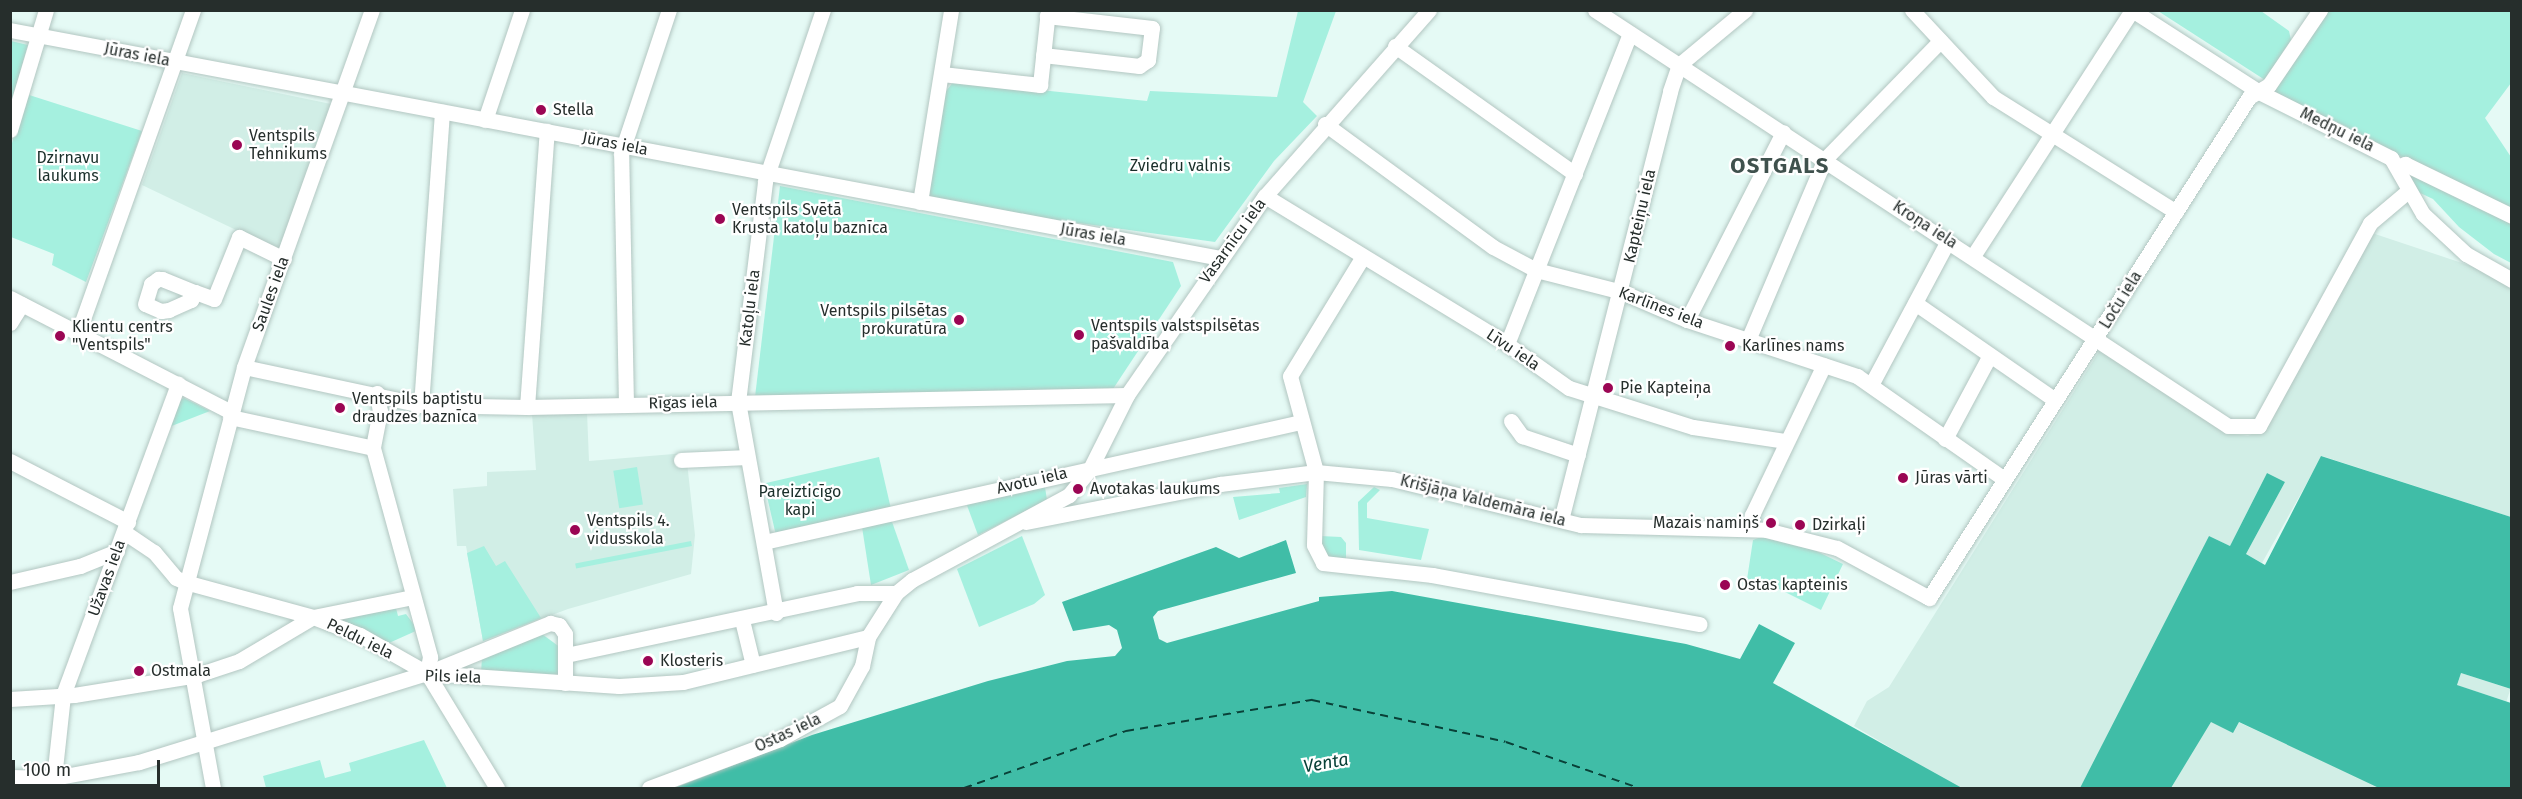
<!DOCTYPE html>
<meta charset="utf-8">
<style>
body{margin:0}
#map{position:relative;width:2522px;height:799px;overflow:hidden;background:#e5faf5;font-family:"Fira Sans",sans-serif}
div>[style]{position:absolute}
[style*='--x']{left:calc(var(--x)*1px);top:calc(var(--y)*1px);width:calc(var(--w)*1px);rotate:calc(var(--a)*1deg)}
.built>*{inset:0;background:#d1eee6;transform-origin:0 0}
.green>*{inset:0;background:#a5f0df;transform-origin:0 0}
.water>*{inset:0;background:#40bda7}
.ferry>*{height:1.5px;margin-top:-0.75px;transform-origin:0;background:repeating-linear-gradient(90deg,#094138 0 8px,transparent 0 14px)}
.roads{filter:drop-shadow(0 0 2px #b2c6c1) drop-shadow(0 0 2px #b2c6c1)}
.minor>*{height:15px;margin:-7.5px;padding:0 7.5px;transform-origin:7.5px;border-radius:7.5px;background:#fff}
.dots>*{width:16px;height:16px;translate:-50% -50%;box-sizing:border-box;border:3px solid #fff;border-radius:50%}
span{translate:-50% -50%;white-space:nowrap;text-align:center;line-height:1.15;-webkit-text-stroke:4.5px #fff;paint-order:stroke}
.street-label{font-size:16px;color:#262e2c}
.poi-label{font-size:16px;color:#262e2c}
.left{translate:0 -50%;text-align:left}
.right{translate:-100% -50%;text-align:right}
.park-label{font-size:16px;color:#1a2f2a}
.water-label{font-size:18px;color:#094138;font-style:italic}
.district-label{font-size:22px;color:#3f514d;font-weight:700;letter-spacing:1.5px}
.frame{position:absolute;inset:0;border:12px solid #262e2c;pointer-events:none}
.scale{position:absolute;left:12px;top:760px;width:148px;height:27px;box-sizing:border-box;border:3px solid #262e2c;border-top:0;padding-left:8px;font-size:18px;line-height:21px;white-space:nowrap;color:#262e2c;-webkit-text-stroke:4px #fff;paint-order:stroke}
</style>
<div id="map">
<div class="built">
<i style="clip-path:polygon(182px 73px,331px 104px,280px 251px,142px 185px)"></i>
<i style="clip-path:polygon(2372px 233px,2480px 269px,2511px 286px,2511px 517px,2322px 456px,2262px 563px,2246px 554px,2285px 482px,2267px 473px,2230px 546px,2209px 536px,2086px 788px,1959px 788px,1854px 726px,1867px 701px,1889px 687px,2100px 350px,2226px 433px,2248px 436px,2258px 431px)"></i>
<i style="clip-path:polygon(587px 412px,589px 461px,686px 453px,695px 535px,691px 574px,568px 609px,483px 641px,466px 546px,457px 546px,453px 489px,487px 486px,487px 472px,536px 470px,532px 414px)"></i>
<i style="left:2461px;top:673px;width:52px;height:13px;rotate:18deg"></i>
<i style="clip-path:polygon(2210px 722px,2238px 722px,2383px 788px,2171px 788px)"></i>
</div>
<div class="green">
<i style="clip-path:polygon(1298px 11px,1336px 11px,1303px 102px,1317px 116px,1274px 161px,1215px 242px,992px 211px,929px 197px,943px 95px,954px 81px,1147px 101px,1150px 91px,1277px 97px)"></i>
<i style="clip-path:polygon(2158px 11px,2261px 11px,2289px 31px,2291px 40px,2265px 80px)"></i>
<i style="clip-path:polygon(2325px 11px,2511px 11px,2511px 83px,2485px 118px,2511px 157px,2511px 212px,2275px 93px,2274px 85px)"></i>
<i style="clip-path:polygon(11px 41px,28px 45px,11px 103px)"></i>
<i style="clip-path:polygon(26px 94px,142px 131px,86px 282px,52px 265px,54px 254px,11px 237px,10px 150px)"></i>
<i style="clip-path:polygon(2409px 173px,2511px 222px,2511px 263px,2494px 254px,2459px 227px,2433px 199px,2418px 192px)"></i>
<i style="clip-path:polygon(780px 186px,1173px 262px,1181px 286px,1113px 389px,755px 397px)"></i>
<i style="clip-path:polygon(184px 398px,210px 411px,169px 427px,179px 401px)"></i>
<i style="left:879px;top:457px;width:54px;height:118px;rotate:77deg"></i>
<i style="left:637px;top:467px;width:38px;height:24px;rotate:81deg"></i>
<i style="clip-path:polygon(1044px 481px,1047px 500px,978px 535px,965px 500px)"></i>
<i style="clip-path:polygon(1307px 484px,1306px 497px,1239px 520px,1233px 497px,1280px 493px,1279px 488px)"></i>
<i style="clip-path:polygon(1374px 487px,1380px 490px,1367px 503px,1367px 518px,1429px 529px,1421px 560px,1359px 550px,1358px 502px)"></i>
<i style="clip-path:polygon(891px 519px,909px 570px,871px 585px,862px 527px)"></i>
<i style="clip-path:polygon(1022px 536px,1045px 595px,1034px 604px,979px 627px,957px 569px)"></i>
<i style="clip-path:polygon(1320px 536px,1341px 537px,1346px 543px,1346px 562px,1330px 561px,1322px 553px)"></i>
<i style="clip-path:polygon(1761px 537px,1814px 550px,1843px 564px,1821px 610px,1769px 584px,1767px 591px,1746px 586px,1753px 540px)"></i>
<i style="left:691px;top:541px;width:5px;height:118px;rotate:79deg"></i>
<i style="clip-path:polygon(484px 546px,496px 566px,505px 561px,541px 618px,483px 641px,467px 553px)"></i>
<i style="clip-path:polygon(396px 608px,398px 616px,406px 614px,418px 630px,389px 643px,339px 618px,342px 611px)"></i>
<i style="clip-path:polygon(542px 634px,561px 648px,558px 676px,481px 673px,482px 657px)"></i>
<i style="clip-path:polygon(424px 740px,447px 788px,266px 788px,263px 776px,320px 760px,325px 778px,351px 771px,349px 763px)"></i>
</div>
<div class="water">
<i style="clip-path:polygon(2321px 456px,2511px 517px,2511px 689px,2461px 673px,2457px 685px,2511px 703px,2511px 788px,2379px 788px,2239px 722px,2233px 733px,2211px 722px,2171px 788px,2080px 788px,2209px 536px,2230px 546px,2267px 473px,2285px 482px,2246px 554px,2265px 565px)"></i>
<i style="clip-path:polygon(1286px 540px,1296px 573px,1158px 611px,1153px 617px,1159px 639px,1167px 643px,1319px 601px,1319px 597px,1392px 591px,1686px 644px,1740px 659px,1759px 624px,1795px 643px,1773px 683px,1962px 788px,674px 788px,812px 735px,988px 681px,1067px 661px,1115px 656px,1122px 648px,1117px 630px,1109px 625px,1073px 631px,1062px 602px,1216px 547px,1239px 558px)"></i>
</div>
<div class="ferry">
<i style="--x:964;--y:788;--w:172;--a:-19.4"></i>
<i style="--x:1126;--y:731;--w:189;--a:-9.5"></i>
<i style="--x:1312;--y:700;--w:198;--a:12.2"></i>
<i style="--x:1506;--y:742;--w:141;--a:19.1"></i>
</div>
<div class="roads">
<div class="minor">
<i style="--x:1595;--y:10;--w:757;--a:33.31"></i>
<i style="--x:2228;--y:426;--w:31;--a:0"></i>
<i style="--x:2259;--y:426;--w:231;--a:-61.3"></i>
<i style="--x:2370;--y:223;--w:50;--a:-40.1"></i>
<i style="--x:1912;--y:10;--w:119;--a:47"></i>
<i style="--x:1993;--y:97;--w:216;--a:32.1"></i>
<i style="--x:10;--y:30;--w:1231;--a:10.67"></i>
<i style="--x:1395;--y:46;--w:221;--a:35.4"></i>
<i style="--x:1043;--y:55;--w:97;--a:6.5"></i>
<i style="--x:1139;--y:66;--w:11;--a:-34"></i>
<i style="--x:1148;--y:60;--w:32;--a:-83"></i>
<i style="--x:1152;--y:28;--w:106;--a:-173.5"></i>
<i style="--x:942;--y:74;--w:99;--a:6.4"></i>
<i style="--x:1040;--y:85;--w:75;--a:-83.9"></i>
<i style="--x:485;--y:120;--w:116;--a:-71.4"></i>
<i style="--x:1325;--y:124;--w:208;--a:36.2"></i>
<i style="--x:1493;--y:247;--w:49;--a:28.1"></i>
<i style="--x:1536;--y:270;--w:89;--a:14.3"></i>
<i style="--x:1622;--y:292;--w:71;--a:23.3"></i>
<i style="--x:1687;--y:320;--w:179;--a:18.2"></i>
<i style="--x:1857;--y:376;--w:179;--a:35"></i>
<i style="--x:10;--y:130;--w:125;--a:-73.3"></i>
<i style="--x:2397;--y:167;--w:9;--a:-21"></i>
<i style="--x:2405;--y:164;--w:119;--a:25.9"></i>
<i style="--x:1265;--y:196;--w:284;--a:31.4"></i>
<i style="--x:1507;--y:344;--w:76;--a:35.4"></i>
<i style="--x:1569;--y:388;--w:130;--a:17.5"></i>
<i style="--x:1693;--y:427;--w:94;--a:8.6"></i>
<i style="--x:920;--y:202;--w:194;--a:-80.8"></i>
<i style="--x:1973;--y:256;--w:293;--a:-57.1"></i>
<i style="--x:2132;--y:10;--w:151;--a:32.8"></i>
<i style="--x:2259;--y:92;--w:148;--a:26.6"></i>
<i style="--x:2391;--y:158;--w:64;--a:60.3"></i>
<i style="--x:2423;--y:214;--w:59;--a:42.9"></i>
<i style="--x:2466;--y:254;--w:53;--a:29.5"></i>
<i style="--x:1362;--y:258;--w:138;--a:121.4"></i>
<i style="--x:1290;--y:376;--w:99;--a:74.8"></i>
<i style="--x:1316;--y:472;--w:73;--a:91.6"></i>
<i style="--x:1314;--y:545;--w:20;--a:63"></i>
<i style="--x:1323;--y:563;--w:110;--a:6.3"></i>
<i style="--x:1432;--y:575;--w:272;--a:10.4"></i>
<i style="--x:195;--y:292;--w:9;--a:117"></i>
<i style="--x:191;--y:300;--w:24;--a:156"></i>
<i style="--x:169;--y:310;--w:8;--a:173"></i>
<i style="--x:161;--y:311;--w:17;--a:-156"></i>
<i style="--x:145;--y:304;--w:21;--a:-73"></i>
<i style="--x:151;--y:284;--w:9;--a:-36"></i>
<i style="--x:158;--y:279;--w:4;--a:0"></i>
<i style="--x:162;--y:279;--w:35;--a:22"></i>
<i style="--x:195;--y:292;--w:20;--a:20"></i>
<i style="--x:214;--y:299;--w:67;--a:-68"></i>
<i style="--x:239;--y:237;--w:50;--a:26.1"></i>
<i style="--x:10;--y:298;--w:249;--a:27.3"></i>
<i style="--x:1915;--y:303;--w:170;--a:34.7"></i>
<i style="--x:1687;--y:320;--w:211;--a:-62.9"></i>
<i style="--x:10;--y:323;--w:22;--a:-58"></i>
<i style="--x:78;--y:333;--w:343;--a:-70.4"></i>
<i style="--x:1748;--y:340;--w:197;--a:-67"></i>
<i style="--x:1825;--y:159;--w:165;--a:-45.7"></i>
<i style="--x:1507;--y:344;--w:334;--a:-68.4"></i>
<i style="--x:244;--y:367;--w:181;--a:12.1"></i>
<i style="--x:421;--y:405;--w:106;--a:1.1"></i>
<i style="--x:527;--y:407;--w:600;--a:-1.15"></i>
<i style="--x:1871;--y:385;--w:163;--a:-61.9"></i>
<i style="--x:377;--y:393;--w:18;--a:81"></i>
<i style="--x:380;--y:411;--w:38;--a:101"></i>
<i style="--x:373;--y:448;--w:217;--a:74.7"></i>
<i style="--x:430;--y:657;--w:16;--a:101"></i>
<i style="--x:421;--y:405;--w:294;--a:-85.9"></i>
<i style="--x:626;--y:405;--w:251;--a:-91.1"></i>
<i style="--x:621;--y:154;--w:152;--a:-71.6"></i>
<i style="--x:527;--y:407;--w:277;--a:-85.9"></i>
<i style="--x:230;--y:417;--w:146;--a:12.2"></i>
<i style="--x:1511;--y:421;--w:19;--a:54"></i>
<i style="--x:1522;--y:436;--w:59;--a:18.7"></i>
<i style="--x:1945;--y:439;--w:95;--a:-61.8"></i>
<i style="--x:681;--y:460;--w:65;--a:-2.6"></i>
<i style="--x:10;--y:461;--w:133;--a:27.3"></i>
<i style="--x:1561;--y:520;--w:443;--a:-75.7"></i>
<i style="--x:1670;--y:91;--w:28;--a:-71"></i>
<i style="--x:1679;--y:65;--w:86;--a:-39.8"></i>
<i style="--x:1026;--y:522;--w:198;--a:-11.1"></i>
<i style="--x:1220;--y:484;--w:97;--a:-7.1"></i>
<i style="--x:1316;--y:472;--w:76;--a:5.3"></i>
<i style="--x:1392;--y:479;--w:195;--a:13.7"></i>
<i style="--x:1581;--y:525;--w:185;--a:1.5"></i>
<i style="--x:1766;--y:530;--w:73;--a:14.2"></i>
<i style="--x:1837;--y:548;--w:105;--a:28.5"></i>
<i style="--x:1929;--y:598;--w:594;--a:-57.43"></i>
<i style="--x:2249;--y:97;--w:23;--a:-31"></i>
<i style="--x:2269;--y:85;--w:91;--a:-55.8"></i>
<i style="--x:1751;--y:528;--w:13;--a:-86"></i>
<i style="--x:1752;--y:515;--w:166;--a:-64.4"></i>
<i style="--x:124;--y:532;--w:36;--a:34"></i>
<i style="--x:154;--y:552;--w:34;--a:50"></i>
<i style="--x:176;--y:578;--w:10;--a:24"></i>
<i style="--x:185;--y:582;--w:133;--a:15.3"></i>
<i style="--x:313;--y:617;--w:50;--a:21"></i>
<i style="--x:360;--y:635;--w:77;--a:29.6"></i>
<i style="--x:427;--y:673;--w:135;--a:58.7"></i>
<i style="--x:764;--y:542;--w:550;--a:-12.6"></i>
<i style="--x:10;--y:582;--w:72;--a:-12.9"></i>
<i style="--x:80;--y:566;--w:40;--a:-22"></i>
<i style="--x:776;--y:613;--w:214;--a:-100.2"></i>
<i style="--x:738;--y:402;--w:223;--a:-83"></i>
<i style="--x:765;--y:181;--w:181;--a:-71.3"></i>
<i style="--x:742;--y:620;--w:46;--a:76.3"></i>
<i style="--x:566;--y:655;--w:298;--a:-12"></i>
<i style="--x:857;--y:593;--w:39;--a:0"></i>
<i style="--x:430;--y:672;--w:130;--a:-22.2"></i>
<i style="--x:550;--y:623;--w:9;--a:13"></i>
<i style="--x:559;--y:625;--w:11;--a:56"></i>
<i style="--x:565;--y:634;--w:49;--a:90"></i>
<i style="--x:10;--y:699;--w:64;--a:-3.6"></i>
<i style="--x:74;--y:695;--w:125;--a:-9.2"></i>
<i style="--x:197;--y:675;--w:44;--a:-18.4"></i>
<i style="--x:239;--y:661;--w:86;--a:-30.7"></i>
<i style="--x:313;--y:617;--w:101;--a:-11.4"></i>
<i style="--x:10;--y:777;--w:44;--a:1.3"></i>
<i style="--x:54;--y:778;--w:86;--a:-10.7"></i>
<i style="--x:139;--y:762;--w:301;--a:-17.2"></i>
<i style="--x:427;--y:673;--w:192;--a:3.9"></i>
<i style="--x:619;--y:686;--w:64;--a:-3.6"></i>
<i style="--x:683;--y:682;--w:190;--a:-13.7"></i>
<i style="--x:57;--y:788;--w:10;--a:-107"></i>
<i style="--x:54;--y:778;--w:83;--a:-83.8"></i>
<i style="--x:63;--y:695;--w:332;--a:-69.7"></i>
<i style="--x:213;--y:788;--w:183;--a:-100.4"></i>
<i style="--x:180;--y:608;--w:249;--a:-75.1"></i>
<i style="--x:244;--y:367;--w:379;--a:-70.3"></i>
<i style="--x:649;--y:788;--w:140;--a:-20.5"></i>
<i style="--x:780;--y:739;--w:68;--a:-28.8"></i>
<i style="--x:840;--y:706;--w:46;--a:-61.2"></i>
<i style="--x:862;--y:666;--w:30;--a:-78"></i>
<i style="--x:868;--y:637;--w:52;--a:-57.5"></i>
<i style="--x:896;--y:593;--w:21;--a:-39"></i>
<i style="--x:912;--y:580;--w:179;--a:-28.4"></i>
<i style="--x:1069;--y:495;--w:33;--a:-51"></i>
<i style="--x:1090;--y:469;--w:83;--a:-63.4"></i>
<i style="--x:1127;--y:395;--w:242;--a:-55.3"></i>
<i style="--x:1265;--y:196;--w:248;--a:-48.6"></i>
</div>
</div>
<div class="dots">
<i style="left:541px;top:110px;background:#9b0654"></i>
<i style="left:237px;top:145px;background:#9b0654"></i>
<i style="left:720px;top:219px;background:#9b0654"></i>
<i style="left:959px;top:320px;background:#9b0654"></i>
<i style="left:1079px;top:335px;background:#9b0654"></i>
<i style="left:60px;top:336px;background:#9b0654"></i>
<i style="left:1730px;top:346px;background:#9b0654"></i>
<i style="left:1608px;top:388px;background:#9b0654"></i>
<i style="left:340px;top:408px;background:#9b0654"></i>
<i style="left:1903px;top:478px;background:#9b0654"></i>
<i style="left:1078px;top:489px;background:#9b0654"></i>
<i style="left:1771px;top:523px;background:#9b0654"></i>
<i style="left:1800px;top:525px;background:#9b0654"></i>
<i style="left:575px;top:530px;background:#9b0654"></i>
<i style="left:1725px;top:585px;background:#9b0654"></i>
<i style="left:648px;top:661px;background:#9b0654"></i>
<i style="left:139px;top:671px;background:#9b0654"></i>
</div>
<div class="street-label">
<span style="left:137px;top:55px;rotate:11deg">Jūras iela</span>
<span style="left:2337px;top:130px;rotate:26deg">Medņu iela</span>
<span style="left:615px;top:144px;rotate:11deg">Jūras iela</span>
<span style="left:1640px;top:216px;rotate:-77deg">Kapteiņu iela</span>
<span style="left:1925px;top:225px;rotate:33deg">Kroņa iela</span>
<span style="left:1093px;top:235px;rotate:10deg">Jūras iela</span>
<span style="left:1233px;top:241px;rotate:-54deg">Vasarnīcu iela</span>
<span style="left:271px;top:294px;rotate:-70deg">Saules iela</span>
<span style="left:2121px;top:300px;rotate:-58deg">Loču iela</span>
<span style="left:750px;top:308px;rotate:-83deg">Katoļu iela</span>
<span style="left:1661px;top:308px;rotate:21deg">Karlīnes iela</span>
<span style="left:1513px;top:350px;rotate:34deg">Līvu iela</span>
<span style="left:683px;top:403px;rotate:-1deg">Rīgas iela</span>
<span style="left:1032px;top:481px;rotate:-13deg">Avotu iela</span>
<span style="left:1483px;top:501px;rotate:14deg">Krišjāņa Valdemāra iela</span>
<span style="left:107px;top:578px;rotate:-70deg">Užavas iela</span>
<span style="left:360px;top:639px;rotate:26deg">Peldu iela</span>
<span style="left:453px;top:677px;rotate:2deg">Pils iela</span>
<span style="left:788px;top:733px;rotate:-25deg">Ostas iela</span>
</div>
<div class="poi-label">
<span class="left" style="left:553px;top:110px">Stella</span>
<span class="left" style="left:249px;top:145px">Ventspils<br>Tehnikums</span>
<span class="left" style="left:732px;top:219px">Ventspils Svētā<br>Krusta katoļu baznīca</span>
<span class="right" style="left:947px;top:320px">Ventspils pilsētas<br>prokuratūra</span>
<span class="left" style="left:1091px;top:335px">Ventspils valstspilsētas<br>pašvaldība</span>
<span class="left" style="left:72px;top:336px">Klientu centrs<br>"Ventspils"</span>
<span class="left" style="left:1742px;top:346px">Karlīnes nams</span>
<span class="left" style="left:1620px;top:388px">Pie Kapteiņa</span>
<span class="left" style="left:352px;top:408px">Ventspils baptistu<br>draudzes baznīca</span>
<span class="left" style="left:1915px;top:478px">Jūras vārti</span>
<span class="left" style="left:1090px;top:489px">Avotakas laukums</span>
<span class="left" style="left:587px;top:530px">Ventspils 4.<br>vidusskola</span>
<span class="right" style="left:1759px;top:523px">Mazais namiņš</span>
<span class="left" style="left:1812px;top:525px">Dzirkaļi</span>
<span class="left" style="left:1737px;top:585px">Ostas kapteinis</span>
<span class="left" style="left:660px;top:661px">Klosteris</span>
<span class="left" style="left:151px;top:671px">Ostmala</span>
</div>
<div class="park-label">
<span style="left:68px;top:167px">Dzirnavu<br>laukums</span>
<span style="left:1180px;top:166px">Zviedru valnis</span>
<span style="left:800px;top:501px">Pareizticīgo<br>kapi</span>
</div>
<div class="water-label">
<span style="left:1326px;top:763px;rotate:-10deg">Venta</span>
</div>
<div class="district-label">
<span style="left:1780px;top:166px">OSTGALS</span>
</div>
<div class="frame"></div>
<div class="scale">100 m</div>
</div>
